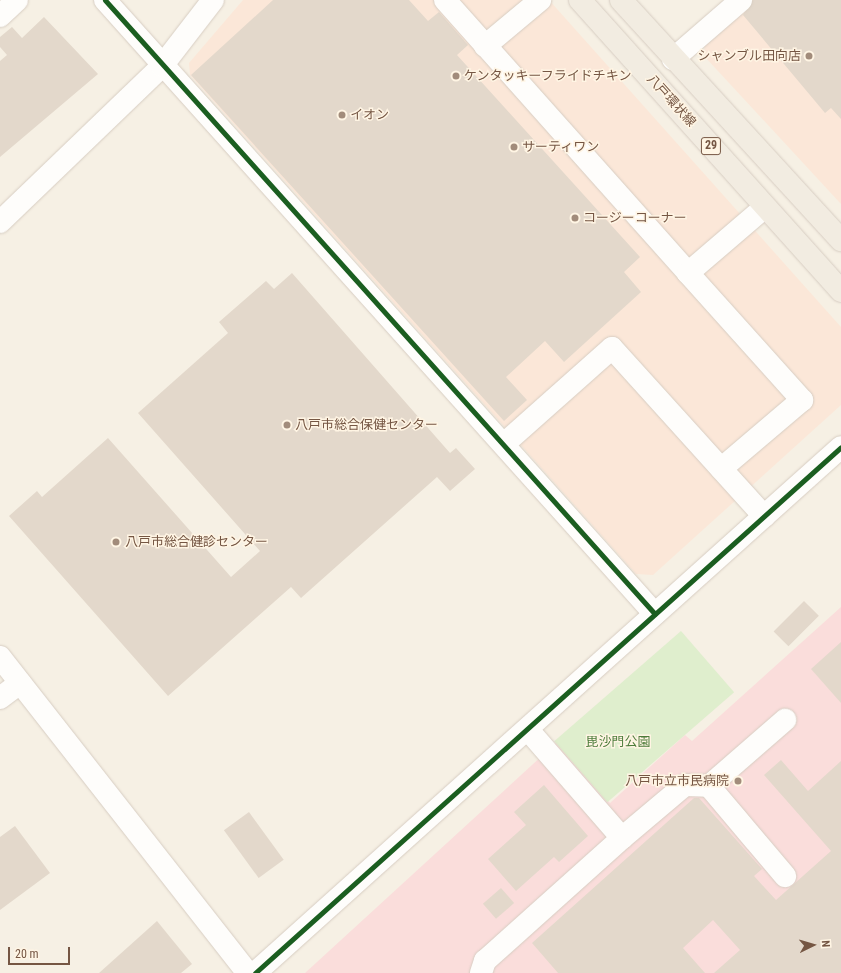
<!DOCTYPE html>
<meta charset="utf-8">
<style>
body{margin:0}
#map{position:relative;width:841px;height:973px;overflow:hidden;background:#f6f0e4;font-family:"Roboto Condensed","Noto Sans JP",sans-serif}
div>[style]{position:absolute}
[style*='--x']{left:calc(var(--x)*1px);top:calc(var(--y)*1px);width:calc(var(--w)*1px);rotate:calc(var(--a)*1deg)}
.commercial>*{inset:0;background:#fbe7d8}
.medical>*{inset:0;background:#fadddb}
.green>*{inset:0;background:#dfeecd;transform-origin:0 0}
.building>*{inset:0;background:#e3d8cb;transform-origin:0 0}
.roads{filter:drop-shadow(0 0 1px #d7cdc2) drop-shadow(0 0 1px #d7cdc2)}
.minor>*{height:22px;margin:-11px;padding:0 11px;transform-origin:11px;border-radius:11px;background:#fefdfb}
.major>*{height:22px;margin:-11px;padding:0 11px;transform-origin:11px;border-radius:11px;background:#f2ece1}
.cycleway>*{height:5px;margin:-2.5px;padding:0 2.5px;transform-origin:2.5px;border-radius:2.5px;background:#1b5e20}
.dots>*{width:11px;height:11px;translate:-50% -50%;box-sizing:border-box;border:2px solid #fff5e4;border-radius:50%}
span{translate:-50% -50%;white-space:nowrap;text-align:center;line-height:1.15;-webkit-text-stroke:3px #fff5e4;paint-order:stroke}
.shield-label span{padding:1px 3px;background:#fff5e4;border:1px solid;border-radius:3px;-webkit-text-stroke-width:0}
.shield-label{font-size:12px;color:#755643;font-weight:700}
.poi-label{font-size:13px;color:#755643}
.right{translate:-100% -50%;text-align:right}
.left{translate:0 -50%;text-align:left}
.street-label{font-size:13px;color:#755643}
.park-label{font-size:13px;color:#4c7c3a}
.north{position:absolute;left:793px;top:925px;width:40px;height:40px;-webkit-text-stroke:3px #fff5e4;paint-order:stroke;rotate:85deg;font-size:11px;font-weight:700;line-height:16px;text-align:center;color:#755643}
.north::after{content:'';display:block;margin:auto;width:14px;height:18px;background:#755643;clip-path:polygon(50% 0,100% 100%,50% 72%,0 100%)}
.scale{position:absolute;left:8px;top:947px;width:62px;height:18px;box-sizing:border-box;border:2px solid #755643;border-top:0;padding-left:5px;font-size:12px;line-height:14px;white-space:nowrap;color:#755643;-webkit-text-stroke:3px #fff5e4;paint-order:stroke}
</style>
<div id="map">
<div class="commercial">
<i style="clip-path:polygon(243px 0,549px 0,841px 327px,841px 405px,653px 575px,636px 574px,190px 75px,189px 63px)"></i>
<i style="clip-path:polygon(753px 0,841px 0,841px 204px,705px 57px,704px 43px)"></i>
</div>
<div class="medical">
<i style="clip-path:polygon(841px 607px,841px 973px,305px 973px,556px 743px,610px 803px,685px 735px,692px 741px)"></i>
</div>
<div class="green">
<i style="left:681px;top:631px;width:81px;height:168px;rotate:49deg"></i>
</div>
<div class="building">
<i style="clip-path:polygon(273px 0,409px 0,428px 21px,439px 12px,468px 45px,457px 55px,640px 257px,624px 272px,641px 292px,564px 362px,545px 341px,506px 377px,527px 400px,504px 421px,191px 75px)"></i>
<i style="clip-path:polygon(753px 0,841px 0,841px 119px,831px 108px,825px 113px,743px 15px)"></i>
<i style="clip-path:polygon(44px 17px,98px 74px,0 157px,0 61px,7px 55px,0 47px,0 37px,12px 27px,22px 38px)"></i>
<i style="clip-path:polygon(292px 273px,450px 453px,456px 448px,475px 469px,450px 491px,437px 477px,301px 598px,291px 587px,168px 696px,9px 516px,37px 491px,42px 497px,108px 438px,231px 577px,260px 551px,138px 413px,228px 333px,219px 322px,266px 281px,274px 289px)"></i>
<i style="left:804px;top:601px;width:21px;height:43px;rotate:45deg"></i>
<i style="clip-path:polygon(841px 642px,841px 703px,811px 669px)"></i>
<i style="clip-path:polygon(781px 760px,808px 791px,841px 761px,841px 973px,714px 973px,740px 950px,713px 920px,683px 948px,705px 973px,558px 973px,532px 943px,694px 798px,699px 798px,762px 869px,754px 876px,776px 900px,831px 851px,764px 775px)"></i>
<i style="clip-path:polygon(544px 785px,588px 836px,559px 862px,554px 857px,516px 891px,488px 859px,526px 825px,514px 812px)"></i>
<i style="left:249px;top:812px;width:59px;height:31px;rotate:54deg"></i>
<i style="clip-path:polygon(15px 826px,50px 873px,0 910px,0 837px)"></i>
<i style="left:501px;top:888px;width:20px;height:24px;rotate:49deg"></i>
<i style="clip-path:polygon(157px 921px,192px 964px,181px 973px,99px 973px)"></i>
</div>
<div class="roads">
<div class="minor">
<i style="--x:105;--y:0;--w:824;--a:48.15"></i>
<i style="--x:445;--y:0;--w:365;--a:48.3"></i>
<i style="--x:688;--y:273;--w:101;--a:-40.6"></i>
<i style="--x:0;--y:16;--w:23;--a:-43"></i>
<i style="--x:485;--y:46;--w:72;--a:-39.9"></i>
<i style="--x:673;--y:59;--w:90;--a:-40.9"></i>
<i style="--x:0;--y:222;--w:225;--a:-43.9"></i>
<i style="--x:162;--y:66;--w:83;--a:-52.3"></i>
<i style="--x:688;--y:273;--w:171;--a:48.1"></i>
<i style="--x:802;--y:400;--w:106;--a:139.6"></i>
<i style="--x:505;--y:443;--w:143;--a:-41.6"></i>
<i style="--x:612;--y:348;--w:227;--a:47.9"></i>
<i style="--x:0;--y:657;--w:402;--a:51.9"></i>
<i style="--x:0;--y:698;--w:25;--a:-37"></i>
<i style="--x:709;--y:786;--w:101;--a:-41"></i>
<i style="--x:622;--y:838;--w:82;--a:-40.1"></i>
<i style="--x:685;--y:785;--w:24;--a:2"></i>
<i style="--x:709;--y:786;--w:118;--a:49.8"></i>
<i style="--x:255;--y:973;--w:787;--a:-41.91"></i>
<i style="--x:481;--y:973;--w:13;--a:-72"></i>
<i style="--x:485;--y:961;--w:184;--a:-41.9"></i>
<i style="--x:622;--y:838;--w:143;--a:-131"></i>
</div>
<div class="major">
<i style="--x:580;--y:0;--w:391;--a:48.1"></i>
<i style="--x:621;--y:0;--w:326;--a:47.5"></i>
</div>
</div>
<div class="cycleway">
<i style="--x:105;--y:0;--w:824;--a:48.15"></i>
<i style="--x:255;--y:973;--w:787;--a:-41.91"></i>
</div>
<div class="dots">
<i style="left:809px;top:56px;background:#a28c7b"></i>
<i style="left:456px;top:76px;background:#a28c7b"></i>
<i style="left:342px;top:115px;background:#a28c7b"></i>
<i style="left:514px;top:147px;background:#a28c7b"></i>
<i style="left:575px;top:218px;background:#a28c7b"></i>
<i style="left:287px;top:425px;background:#a28c7b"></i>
<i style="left:116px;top:542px;background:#a28c7b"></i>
<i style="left:738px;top:781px;background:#a28c7b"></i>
</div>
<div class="shield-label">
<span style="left:711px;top:146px">29</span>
</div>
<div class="poi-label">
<span class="right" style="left:801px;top:56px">シャンブル田向店</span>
<span class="left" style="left:464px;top:76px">ケンタッキーフライドチキン</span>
<span class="left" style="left:350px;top:115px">イオン</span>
<span class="left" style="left:522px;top:147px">サーティワン</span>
<span class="left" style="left:583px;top:218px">コージーコーナー</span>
<span class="left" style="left:295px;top:425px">八戸市総合保健センター</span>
<span class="left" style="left:125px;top:542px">八戸市総合健診センター</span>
<span class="right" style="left:729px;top:781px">八戸市立市民病院</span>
</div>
<div class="street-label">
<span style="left:671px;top:101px;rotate:48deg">八戸環状線</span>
</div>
<div class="park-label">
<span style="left:618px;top:742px">毘沙門公園</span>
</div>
<div class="north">N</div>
<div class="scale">20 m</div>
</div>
